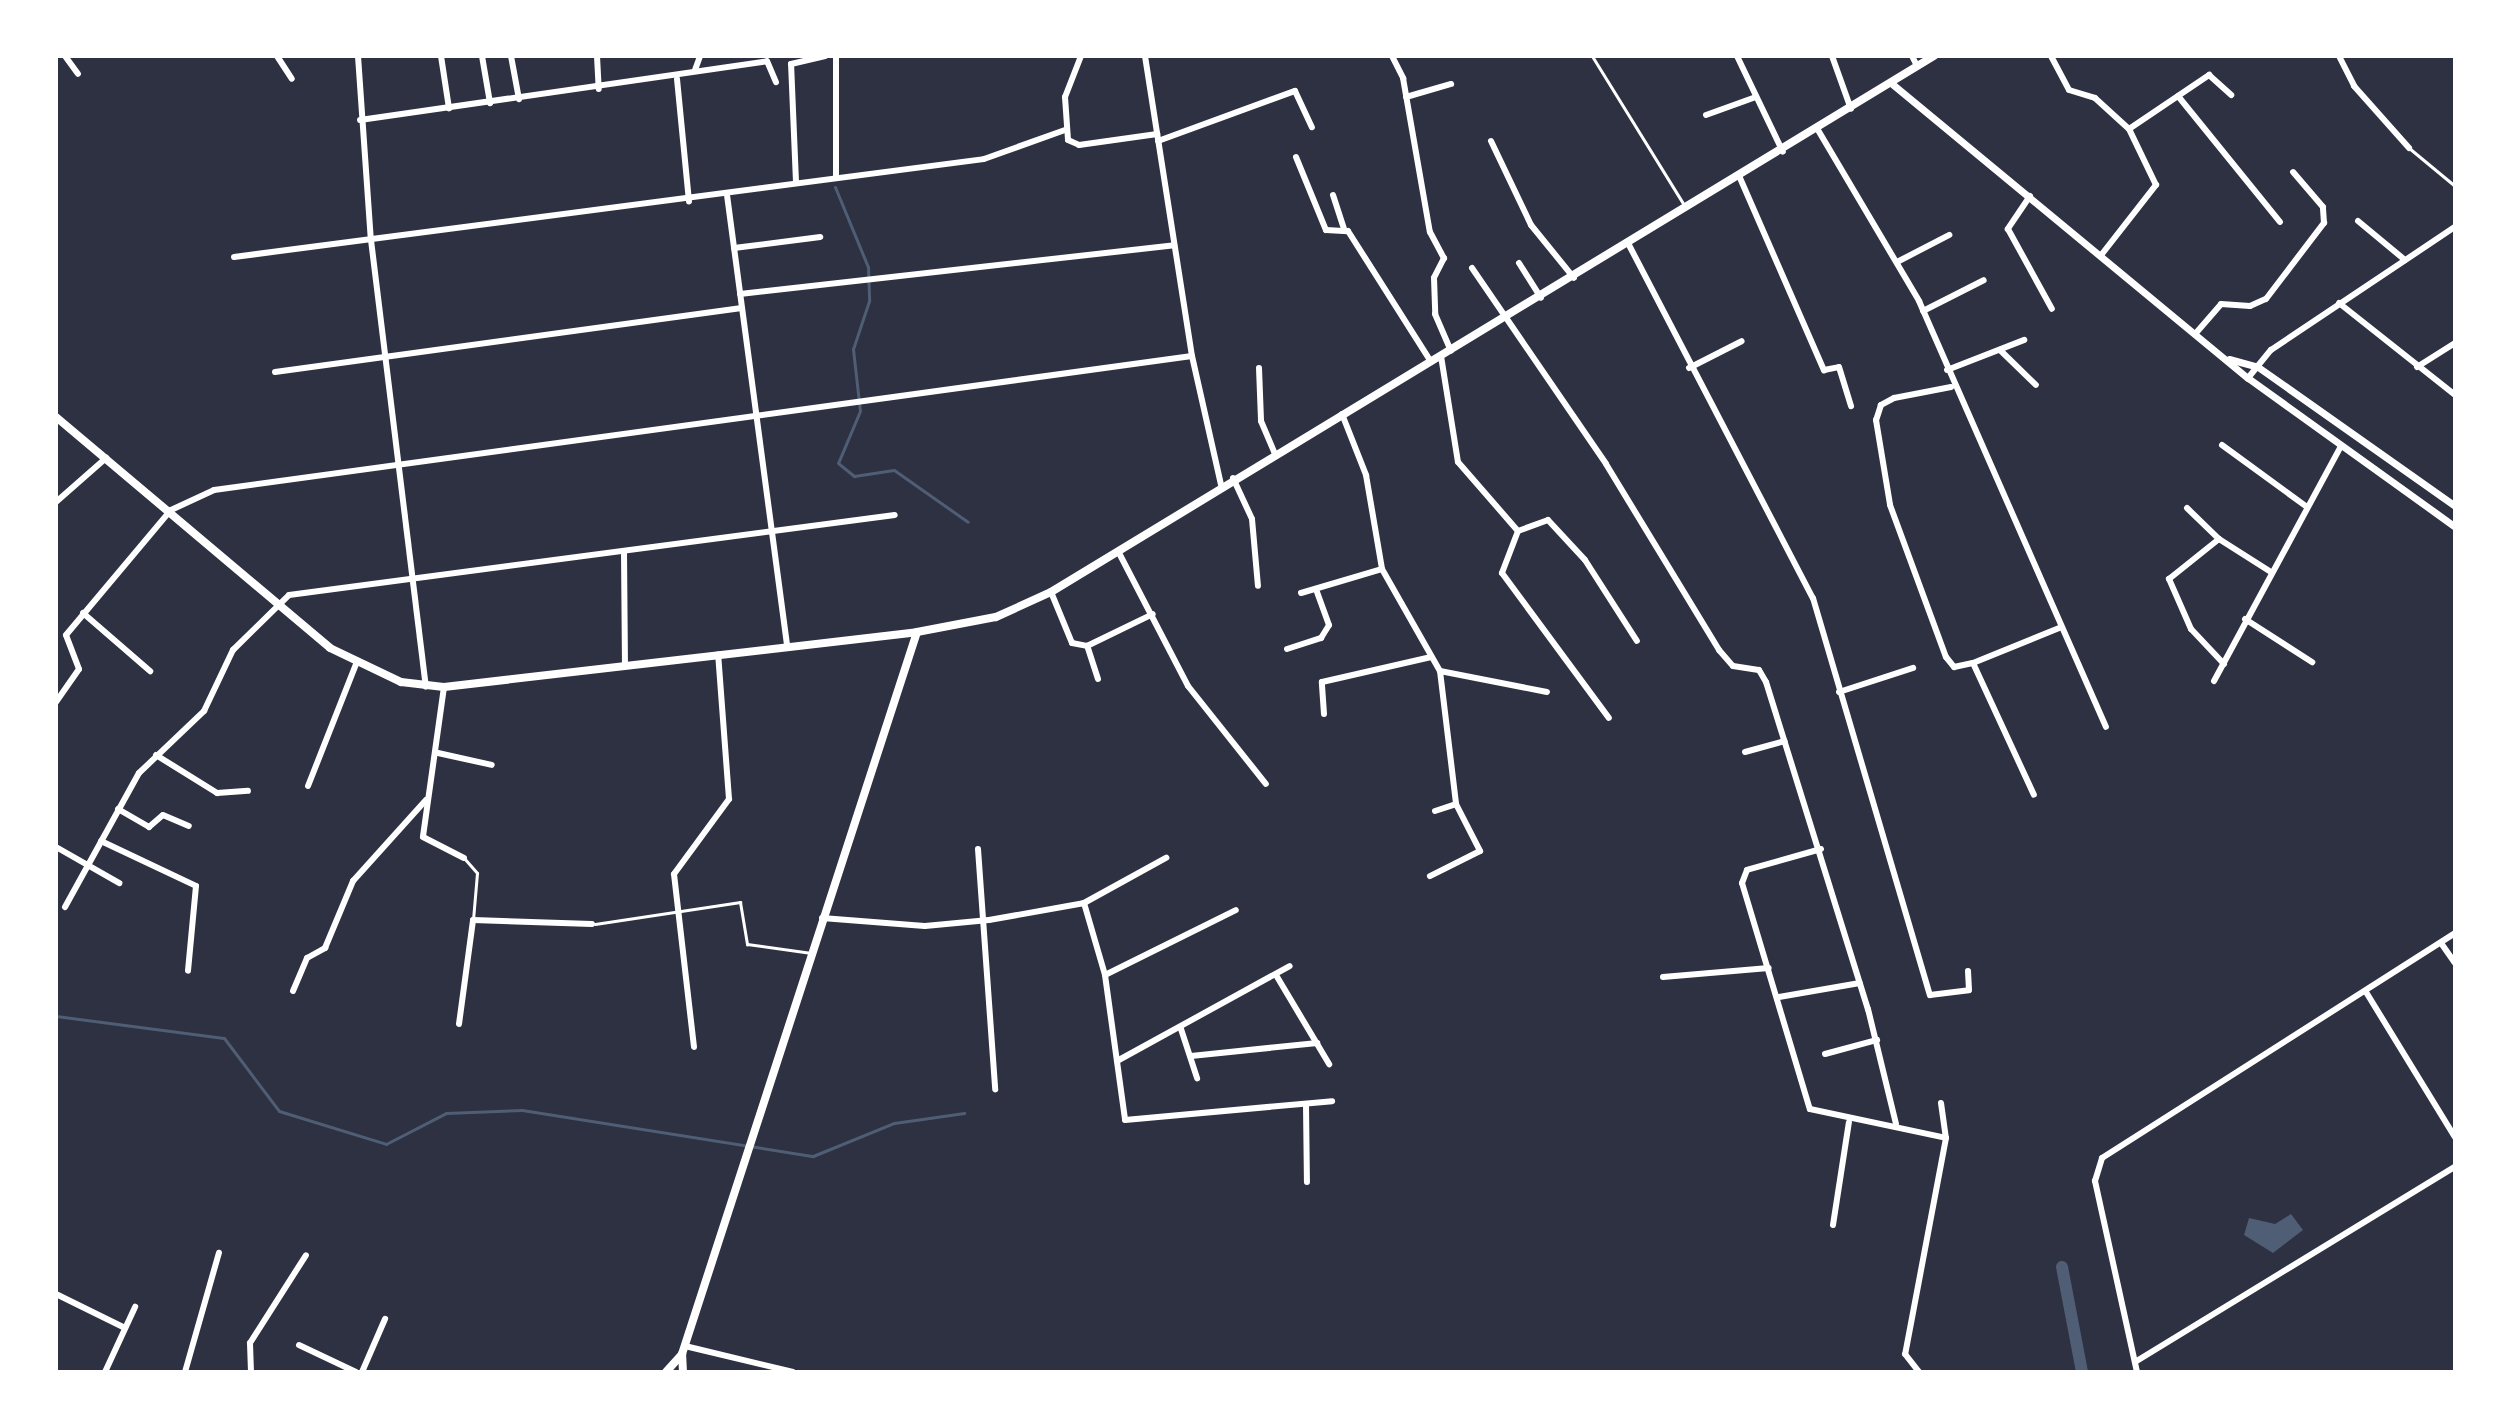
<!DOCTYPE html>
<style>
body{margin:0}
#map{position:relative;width:2511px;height:1428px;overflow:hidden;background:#2d3142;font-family:Commissioner,sans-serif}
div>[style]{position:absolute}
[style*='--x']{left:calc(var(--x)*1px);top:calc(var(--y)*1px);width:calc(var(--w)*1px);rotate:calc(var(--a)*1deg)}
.water>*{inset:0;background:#4f5d75}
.stream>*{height:3px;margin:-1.5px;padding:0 1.5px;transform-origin:1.5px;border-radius:1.5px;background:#4f5d75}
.canal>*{height:12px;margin:-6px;padding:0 6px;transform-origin:6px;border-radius:6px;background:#4f5d75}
.service>*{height:3px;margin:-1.5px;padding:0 1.5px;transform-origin:1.5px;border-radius:1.5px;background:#fff}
.minor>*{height:6px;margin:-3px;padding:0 3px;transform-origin:3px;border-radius:3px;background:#fff}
.tertiary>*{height:7px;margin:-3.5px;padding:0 3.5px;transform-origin:3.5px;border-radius:3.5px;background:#fff}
.secondary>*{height:8px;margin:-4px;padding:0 4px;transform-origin:4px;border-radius:4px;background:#fff}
span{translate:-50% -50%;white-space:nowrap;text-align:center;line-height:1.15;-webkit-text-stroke:6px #fff;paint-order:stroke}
.frame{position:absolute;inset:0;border:58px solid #fff;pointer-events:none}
</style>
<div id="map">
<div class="water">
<i style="clip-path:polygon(2291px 1214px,2303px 1230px,2273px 1253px,2244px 1235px,2249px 1218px,2275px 1224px)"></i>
</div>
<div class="stream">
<i style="--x:835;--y:187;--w:87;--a:67.6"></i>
<i style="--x:868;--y:267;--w:34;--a:88"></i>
<i style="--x:869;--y:301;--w:51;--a:108.4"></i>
<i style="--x:853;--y:349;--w:62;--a:83.6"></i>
<i style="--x:860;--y:411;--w:56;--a:112.9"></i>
<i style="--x:838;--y:463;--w:21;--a:39"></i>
<i style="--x:854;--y:476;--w:40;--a:-8.5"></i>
<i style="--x:894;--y:470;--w:90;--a:35.1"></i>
<i style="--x:56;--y:1016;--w:169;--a:7.5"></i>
<i style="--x:224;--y:1038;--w:91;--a:53"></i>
<i style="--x:279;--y:1111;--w:112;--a:17.1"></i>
<i style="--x:386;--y:1144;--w:68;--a:-27.3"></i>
<i style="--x:446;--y:1113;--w:76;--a:-2.3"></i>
<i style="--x:522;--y:1110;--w:295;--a:9"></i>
<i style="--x:813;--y:1156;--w:87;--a:-22.2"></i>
<i style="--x:894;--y:1123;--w:71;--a:-8.1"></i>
</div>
<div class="canal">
<i style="--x:2062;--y:1267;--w:107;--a:79.2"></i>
</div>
<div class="service">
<i style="--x:1592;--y:56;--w:175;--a:58.3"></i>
<i style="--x:2409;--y:148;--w:60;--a:39.6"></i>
<i style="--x:464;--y:858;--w:20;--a:49"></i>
<i style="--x:477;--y:873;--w:47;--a:94.9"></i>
<i style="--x:595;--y:924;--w:147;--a:-8.6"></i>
<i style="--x:740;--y:902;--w:43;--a:80.5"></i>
<i style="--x:747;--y:944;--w:65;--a:8"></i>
</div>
<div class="minor">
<i style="--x:65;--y:56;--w:22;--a:54"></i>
<i style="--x:277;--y:56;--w:27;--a:57"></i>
<i style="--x:358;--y:56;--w:184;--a:86"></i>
<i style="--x:371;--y:240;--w:450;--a:83"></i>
<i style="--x:441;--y:56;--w:53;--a:81.3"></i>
<i style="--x:482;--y:56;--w:48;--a:80.3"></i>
<i style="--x:511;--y:56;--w:44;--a:79.5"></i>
<i style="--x:597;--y:56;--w:33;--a:87"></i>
<i style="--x:836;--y:56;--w:120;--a:90"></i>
<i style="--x:1081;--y:56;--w:44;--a:111.3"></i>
<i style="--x:1065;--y:97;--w:43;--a:86"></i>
<i style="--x:1068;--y:140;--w:12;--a:24"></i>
<i style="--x:1079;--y:145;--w:79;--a:-8"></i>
<i style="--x:1145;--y:56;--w:304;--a:81.1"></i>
<i style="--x:1192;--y:356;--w:132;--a:77.3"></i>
<i style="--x:1392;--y:56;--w:25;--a:63"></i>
<i style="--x:1403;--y:78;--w:156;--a:80.1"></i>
<i style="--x:1430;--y:232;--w:30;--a:62"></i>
<i style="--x:1444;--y:258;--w:22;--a:117"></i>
<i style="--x:1434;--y:278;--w:36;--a:88"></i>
<i style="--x:1435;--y:314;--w:40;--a:66.6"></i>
<i style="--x:1737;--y:56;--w:106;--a:64.4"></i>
<i style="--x:1832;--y:56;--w:56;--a:70.3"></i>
<i style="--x:1912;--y:56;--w:11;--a:63"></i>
<i style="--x:2051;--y:56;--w:38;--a:62"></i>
<i style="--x:2069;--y:90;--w:27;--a:17"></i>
<i style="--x:2095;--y:98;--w:46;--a:42.4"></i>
<i style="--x:2339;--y:56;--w:34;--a:63"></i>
<i style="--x:2354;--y:86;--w:83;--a:48.4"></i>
<i style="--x:695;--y:70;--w:15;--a:-70"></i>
<i style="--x:677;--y:79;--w:123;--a:84.4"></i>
<i style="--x:2178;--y:96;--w:162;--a:51"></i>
<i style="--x:1406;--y:97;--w:47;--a:-16.1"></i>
<i style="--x:1706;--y:115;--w:53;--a:-19.8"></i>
<i style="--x:360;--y:120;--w:411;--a:-8.2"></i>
<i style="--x:767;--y:61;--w:23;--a:67"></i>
<i style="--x:1818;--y:130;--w:199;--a:59.4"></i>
<i style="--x:1919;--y:301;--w:465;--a:66.3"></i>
<i style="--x:1158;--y:141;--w:146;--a:-20.1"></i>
<i style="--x:1295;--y:91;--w:40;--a:65"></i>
<i style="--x:1491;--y:141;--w:93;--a:64.5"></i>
<i style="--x:1531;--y:225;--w:68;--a:50.9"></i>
<i style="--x:1296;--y:157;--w:79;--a:67.7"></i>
<i style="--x:1326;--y:230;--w:22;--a:3"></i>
<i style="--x:1348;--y:231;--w:155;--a:57.6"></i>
<i style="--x:1740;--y:178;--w:210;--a:66.4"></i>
<i style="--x:1824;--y:370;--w:15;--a:-11"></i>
<i style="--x:1839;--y:367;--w:41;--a:72.9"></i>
<i style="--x:796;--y:182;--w:118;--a:-92.4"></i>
<i style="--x:791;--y:64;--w:35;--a:-13"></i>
<i style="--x:727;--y:195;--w:455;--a:82.4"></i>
<i style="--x:1333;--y:195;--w:35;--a:72"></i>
<i style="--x:2030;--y:196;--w:40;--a:124"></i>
<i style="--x:2008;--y:229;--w:91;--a:61.2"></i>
<i style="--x:2358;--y:221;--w:61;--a:39.7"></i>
<i style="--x:1629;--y:245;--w:398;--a:62.5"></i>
<i style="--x:1813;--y:598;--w:414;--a:73.6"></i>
<i style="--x:1930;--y:995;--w:39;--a:-7"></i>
<i style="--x:1969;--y:990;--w:19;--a:-93"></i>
<i style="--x:734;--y:248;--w:87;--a:-7.3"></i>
<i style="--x:2102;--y:254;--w:88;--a:-52"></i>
<i style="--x:2156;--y:185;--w:62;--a:-115.7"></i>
<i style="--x:2129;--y:129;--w:97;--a:-34"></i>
<i style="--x:2209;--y:75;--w:30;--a:42"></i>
<i style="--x:234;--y:257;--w:756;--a:-7.44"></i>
<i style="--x:984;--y:159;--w:86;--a:-19.7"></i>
<i style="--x:1897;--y:262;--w:59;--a:-27.4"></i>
<i style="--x:1519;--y:263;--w:41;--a:57.8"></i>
<i style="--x:1472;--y:268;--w:237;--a:55.6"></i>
<i style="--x:1606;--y:464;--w:218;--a:58.7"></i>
<i style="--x:1719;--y:650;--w:21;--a:49"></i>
<i style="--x:1733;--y:666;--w:26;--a:9"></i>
<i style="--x:1759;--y:670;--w:14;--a:60"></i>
<i style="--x:1766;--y:682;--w:343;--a:72.7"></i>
<i style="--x:1868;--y:1009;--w:118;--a:76.3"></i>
<i style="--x:740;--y:294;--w:437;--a:-6.4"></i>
<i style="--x:2339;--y:303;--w:148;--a:38.4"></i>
<i style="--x:1923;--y:311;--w:68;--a:-26.9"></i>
<i style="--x:2196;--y:333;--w:38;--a:-49"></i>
<i style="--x:2221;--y:304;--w:29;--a:4"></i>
<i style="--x:2250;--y:306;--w:17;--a:-24"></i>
<i style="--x:2266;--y:299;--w:96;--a:-52.7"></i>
<i style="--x:2324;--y:223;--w:16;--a:-94"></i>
<i style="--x:2323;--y:207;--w:46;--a:-130.6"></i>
<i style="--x:2000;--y:350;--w:50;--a:44.2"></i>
<i style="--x:1441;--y:356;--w:107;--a:80.9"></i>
<i style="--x:1458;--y:462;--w:91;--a:49"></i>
<i style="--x:1518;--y:531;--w:32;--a:-20"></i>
<i style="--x:1548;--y:520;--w:54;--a:47.2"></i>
<i style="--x:1585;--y:560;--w:96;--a:57.3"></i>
<i style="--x:2417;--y:367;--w:45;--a:-32.3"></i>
<i style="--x:1259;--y:368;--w:53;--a:87.8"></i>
<i style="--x:1261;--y:421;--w:36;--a:67"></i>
<i style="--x:1689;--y:368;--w:59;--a:-27"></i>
<i style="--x:1947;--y:370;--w:83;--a:-21.3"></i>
<i style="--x:275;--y:372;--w:471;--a:-7.8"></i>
<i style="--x:2248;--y:378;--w:36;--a:-51"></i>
<i style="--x:2271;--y:350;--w:221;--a:-33.8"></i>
<i style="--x:1951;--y:387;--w:58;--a:169.1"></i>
<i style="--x:1894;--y:398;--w:15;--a:152"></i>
<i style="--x:1881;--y:405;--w:16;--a:108"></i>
<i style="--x:1876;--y:420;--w:86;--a:80.6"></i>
<i style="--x:1890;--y:505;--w:162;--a:69.8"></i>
<i style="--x:1946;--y:657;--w:13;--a:51"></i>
<i style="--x:1954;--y:667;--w:19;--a:-12"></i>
<i style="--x:1973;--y:663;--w:93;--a:-22.1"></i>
<i style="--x:1342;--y:414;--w:66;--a:68.5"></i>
<i style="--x:1366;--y:475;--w:95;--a:80.3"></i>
<i style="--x:1382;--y:569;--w:117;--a:60.4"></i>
<i style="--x:1440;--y:671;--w:134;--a:83.1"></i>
<i style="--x:1456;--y:804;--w:53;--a:62.9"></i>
<i style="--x:1480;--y:851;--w:56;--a:153.4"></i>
<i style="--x:2222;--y:445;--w:105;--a:36.1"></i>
<i style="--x:1233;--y:478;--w:45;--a:65.1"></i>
<i style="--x:1252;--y:519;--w:67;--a:84.9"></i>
<i style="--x:56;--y:502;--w:67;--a:-41.3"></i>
<i style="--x:2187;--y:508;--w:45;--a:44.1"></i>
<i style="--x:1518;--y:531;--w:45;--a:110.9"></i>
<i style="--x:1502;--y:573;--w:180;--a:53.6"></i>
<i style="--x:1118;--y:551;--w:152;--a:62.6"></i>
<i style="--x:1188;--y:686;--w:125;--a:51.5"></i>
<i style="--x:624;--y:552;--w:114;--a:89.5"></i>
<i style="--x:1051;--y:592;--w:55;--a:67.6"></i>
<i style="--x:1072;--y:643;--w:15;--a:11"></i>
<i style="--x:1301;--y:593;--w:84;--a:-16.5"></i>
<i style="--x:83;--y:613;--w:89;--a:40.9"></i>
<i style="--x:2245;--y:619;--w:80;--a:32.7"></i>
<i style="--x:1287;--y:649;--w:36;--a:-18"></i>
<i style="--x:1321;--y:638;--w:15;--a:-58"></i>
<i style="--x:1329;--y:625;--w:38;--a:-110"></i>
<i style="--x:1973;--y:663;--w:145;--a:65.2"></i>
<i style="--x:2224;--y:664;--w:48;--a:-133.3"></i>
<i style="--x:2191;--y:629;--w:55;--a:-113.7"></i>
<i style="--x:2169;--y:579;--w:64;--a:-38.7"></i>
<i style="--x:2219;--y:539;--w:62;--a:32.4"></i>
<i style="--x:1440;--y:671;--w:109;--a:11.1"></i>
<i style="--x:1098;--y:679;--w:35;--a:-108"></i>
<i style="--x:1087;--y:646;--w:73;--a:-25.9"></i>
<i style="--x:2214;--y:681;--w:265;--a:-61.6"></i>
<i style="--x:444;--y:687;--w:151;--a:98"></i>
<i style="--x:423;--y:837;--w:46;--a:27.1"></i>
<i style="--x:1839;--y:692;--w:78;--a:-18"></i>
<i style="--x:56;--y:702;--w:40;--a:-55.1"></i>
<i style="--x:79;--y:669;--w:36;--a:-111"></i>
<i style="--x:66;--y:635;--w:163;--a:-50"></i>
<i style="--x:171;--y:510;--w:47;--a:-24.9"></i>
<i style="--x:214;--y:490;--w:987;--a:-7.8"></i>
<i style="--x:1324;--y:714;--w:32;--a:-94"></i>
<i style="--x:1322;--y:682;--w:112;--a:-12.9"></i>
<i style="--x:1745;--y:752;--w:41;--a:-15.4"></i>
<i style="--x:438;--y:753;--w:55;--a:12.5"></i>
<i style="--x:156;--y:755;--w:72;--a:31.9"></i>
<i style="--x:217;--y:793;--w:31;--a:-4"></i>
<i style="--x:308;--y:786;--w:131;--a:-68.5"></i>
<i style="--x:118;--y:809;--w:36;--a:30"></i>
<i style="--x:149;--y:827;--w:18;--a:-41"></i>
<i style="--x:163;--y:815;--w:28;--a:23"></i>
<i style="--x:1435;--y:811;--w:22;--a:-18"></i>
<i style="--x:101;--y:841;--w:105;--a:25.3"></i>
<i style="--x:196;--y:886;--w:85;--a:95.4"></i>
<i style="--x:56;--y:847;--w:73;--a:29.7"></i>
<i style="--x:978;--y:849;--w:241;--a:85.9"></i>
<i style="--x:1821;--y:849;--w:77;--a:164.2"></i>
<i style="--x:1747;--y:870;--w:14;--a:111"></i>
<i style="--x:1742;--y:883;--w:236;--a:73.3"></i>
<i style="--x:1810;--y:1109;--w:139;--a:12"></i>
<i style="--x:1946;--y:1138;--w:220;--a:100.7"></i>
<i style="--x:1905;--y:1354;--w:23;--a:52"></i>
<i style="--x:1084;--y:903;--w:75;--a:73.7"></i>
<i style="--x:1105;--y:975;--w:146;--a:82.1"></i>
<i style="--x:1125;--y:1120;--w:208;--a:-5.2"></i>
<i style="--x:65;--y:907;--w:153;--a:-61.1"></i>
<i style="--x:139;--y:773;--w:90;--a:-43.6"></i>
<i style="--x:204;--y:711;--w:68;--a:-64.6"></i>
<i style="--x:233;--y:650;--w:78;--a:-44.5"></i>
<i style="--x:289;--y:595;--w:611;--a:-7.52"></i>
<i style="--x:822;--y:918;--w:103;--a:4.4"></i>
<i style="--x:925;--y:926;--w:64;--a:-5.4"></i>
<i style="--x:989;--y:920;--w:97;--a:-10.1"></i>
<i style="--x:1084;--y:903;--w:94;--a:-28.8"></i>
<i style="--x:2441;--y:943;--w:24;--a:55"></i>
<i style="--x:1105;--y:975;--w:146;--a:-26.4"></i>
<i style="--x:1276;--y:975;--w:104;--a:59.2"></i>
<i style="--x:1663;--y:977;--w:106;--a:-4.9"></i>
<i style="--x:293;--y:991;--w:36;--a:-67"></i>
<i style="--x:307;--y:958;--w:21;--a:-29"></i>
<i style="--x:325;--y:948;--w:73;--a:-67.3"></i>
<i style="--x:353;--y:881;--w:109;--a:-48"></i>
<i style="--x:2366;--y:992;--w:170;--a:58.5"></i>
<i style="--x:1779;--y:997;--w:82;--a:-9.8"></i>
<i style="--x:459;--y:1024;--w:105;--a:-82.3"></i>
<i style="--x:473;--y:920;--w:119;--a:1.9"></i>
<i style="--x:1181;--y:1029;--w:52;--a:71.9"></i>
<i style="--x:694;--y:1047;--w:174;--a:-96.6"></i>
<i style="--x:674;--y:874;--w:93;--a:-53.7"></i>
<i style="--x:729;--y:799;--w:145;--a:-94.3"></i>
<i style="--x:1825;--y:1054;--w:54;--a:-15.1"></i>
<i style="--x:1191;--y:1056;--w:127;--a:-5.9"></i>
<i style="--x:1117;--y:1061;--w:197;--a:-28.8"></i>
<i style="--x:1941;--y:1103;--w:35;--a:82"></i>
<i style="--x:1306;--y:1105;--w:77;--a:89.3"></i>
<i style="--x:1833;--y:1225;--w:104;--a:-81.2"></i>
<i style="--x:56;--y:1294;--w:77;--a:26.2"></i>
<i style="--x:299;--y:1345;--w:63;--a:25.3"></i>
<i style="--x:685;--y:1346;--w:111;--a:13.5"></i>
<i style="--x:2135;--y:1362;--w:375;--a:-31.4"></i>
<i style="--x:105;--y:1372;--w:72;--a:-65.2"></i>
<i style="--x:185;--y:1372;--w:124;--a:-74.1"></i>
<i style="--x:251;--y:1372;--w:29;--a:-92"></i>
<i style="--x:250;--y:1343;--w:104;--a:-57.5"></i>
<i style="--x:362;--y:1372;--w:58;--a:-66.5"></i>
<i style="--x:2137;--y:1372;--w:196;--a:-102.4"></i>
<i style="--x:2095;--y:1181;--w:24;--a:-73"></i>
<i style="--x:2102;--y:1158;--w:419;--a:-32.5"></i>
</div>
<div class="tertiary">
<i style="--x:1891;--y:83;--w:463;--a:39.6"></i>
<i style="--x:2248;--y:378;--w:255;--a:35.7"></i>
<i style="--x:2229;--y:359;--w:30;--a:15"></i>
<i style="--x:2258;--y:367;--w:241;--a:35.2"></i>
</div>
<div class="secondary">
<i style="--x:56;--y:417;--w:358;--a:40.1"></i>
<i style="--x:330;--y:648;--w:79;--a:25.6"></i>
<i style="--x:401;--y:682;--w:43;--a:6.6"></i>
<i style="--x:444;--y:687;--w:476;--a:-6.6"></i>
<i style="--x:917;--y:632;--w:80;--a:-10.8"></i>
<i style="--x:996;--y:617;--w:60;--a:-24.4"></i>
<i style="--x:1051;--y:592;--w:1033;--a:-31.26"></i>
<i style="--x:666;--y:1372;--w:24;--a:-48"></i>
<i style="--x:683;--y:1372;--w:18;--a:-93"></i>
<i style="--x:682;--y:1354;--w:759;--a:-71.97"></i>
</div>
<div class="frame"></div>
</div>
